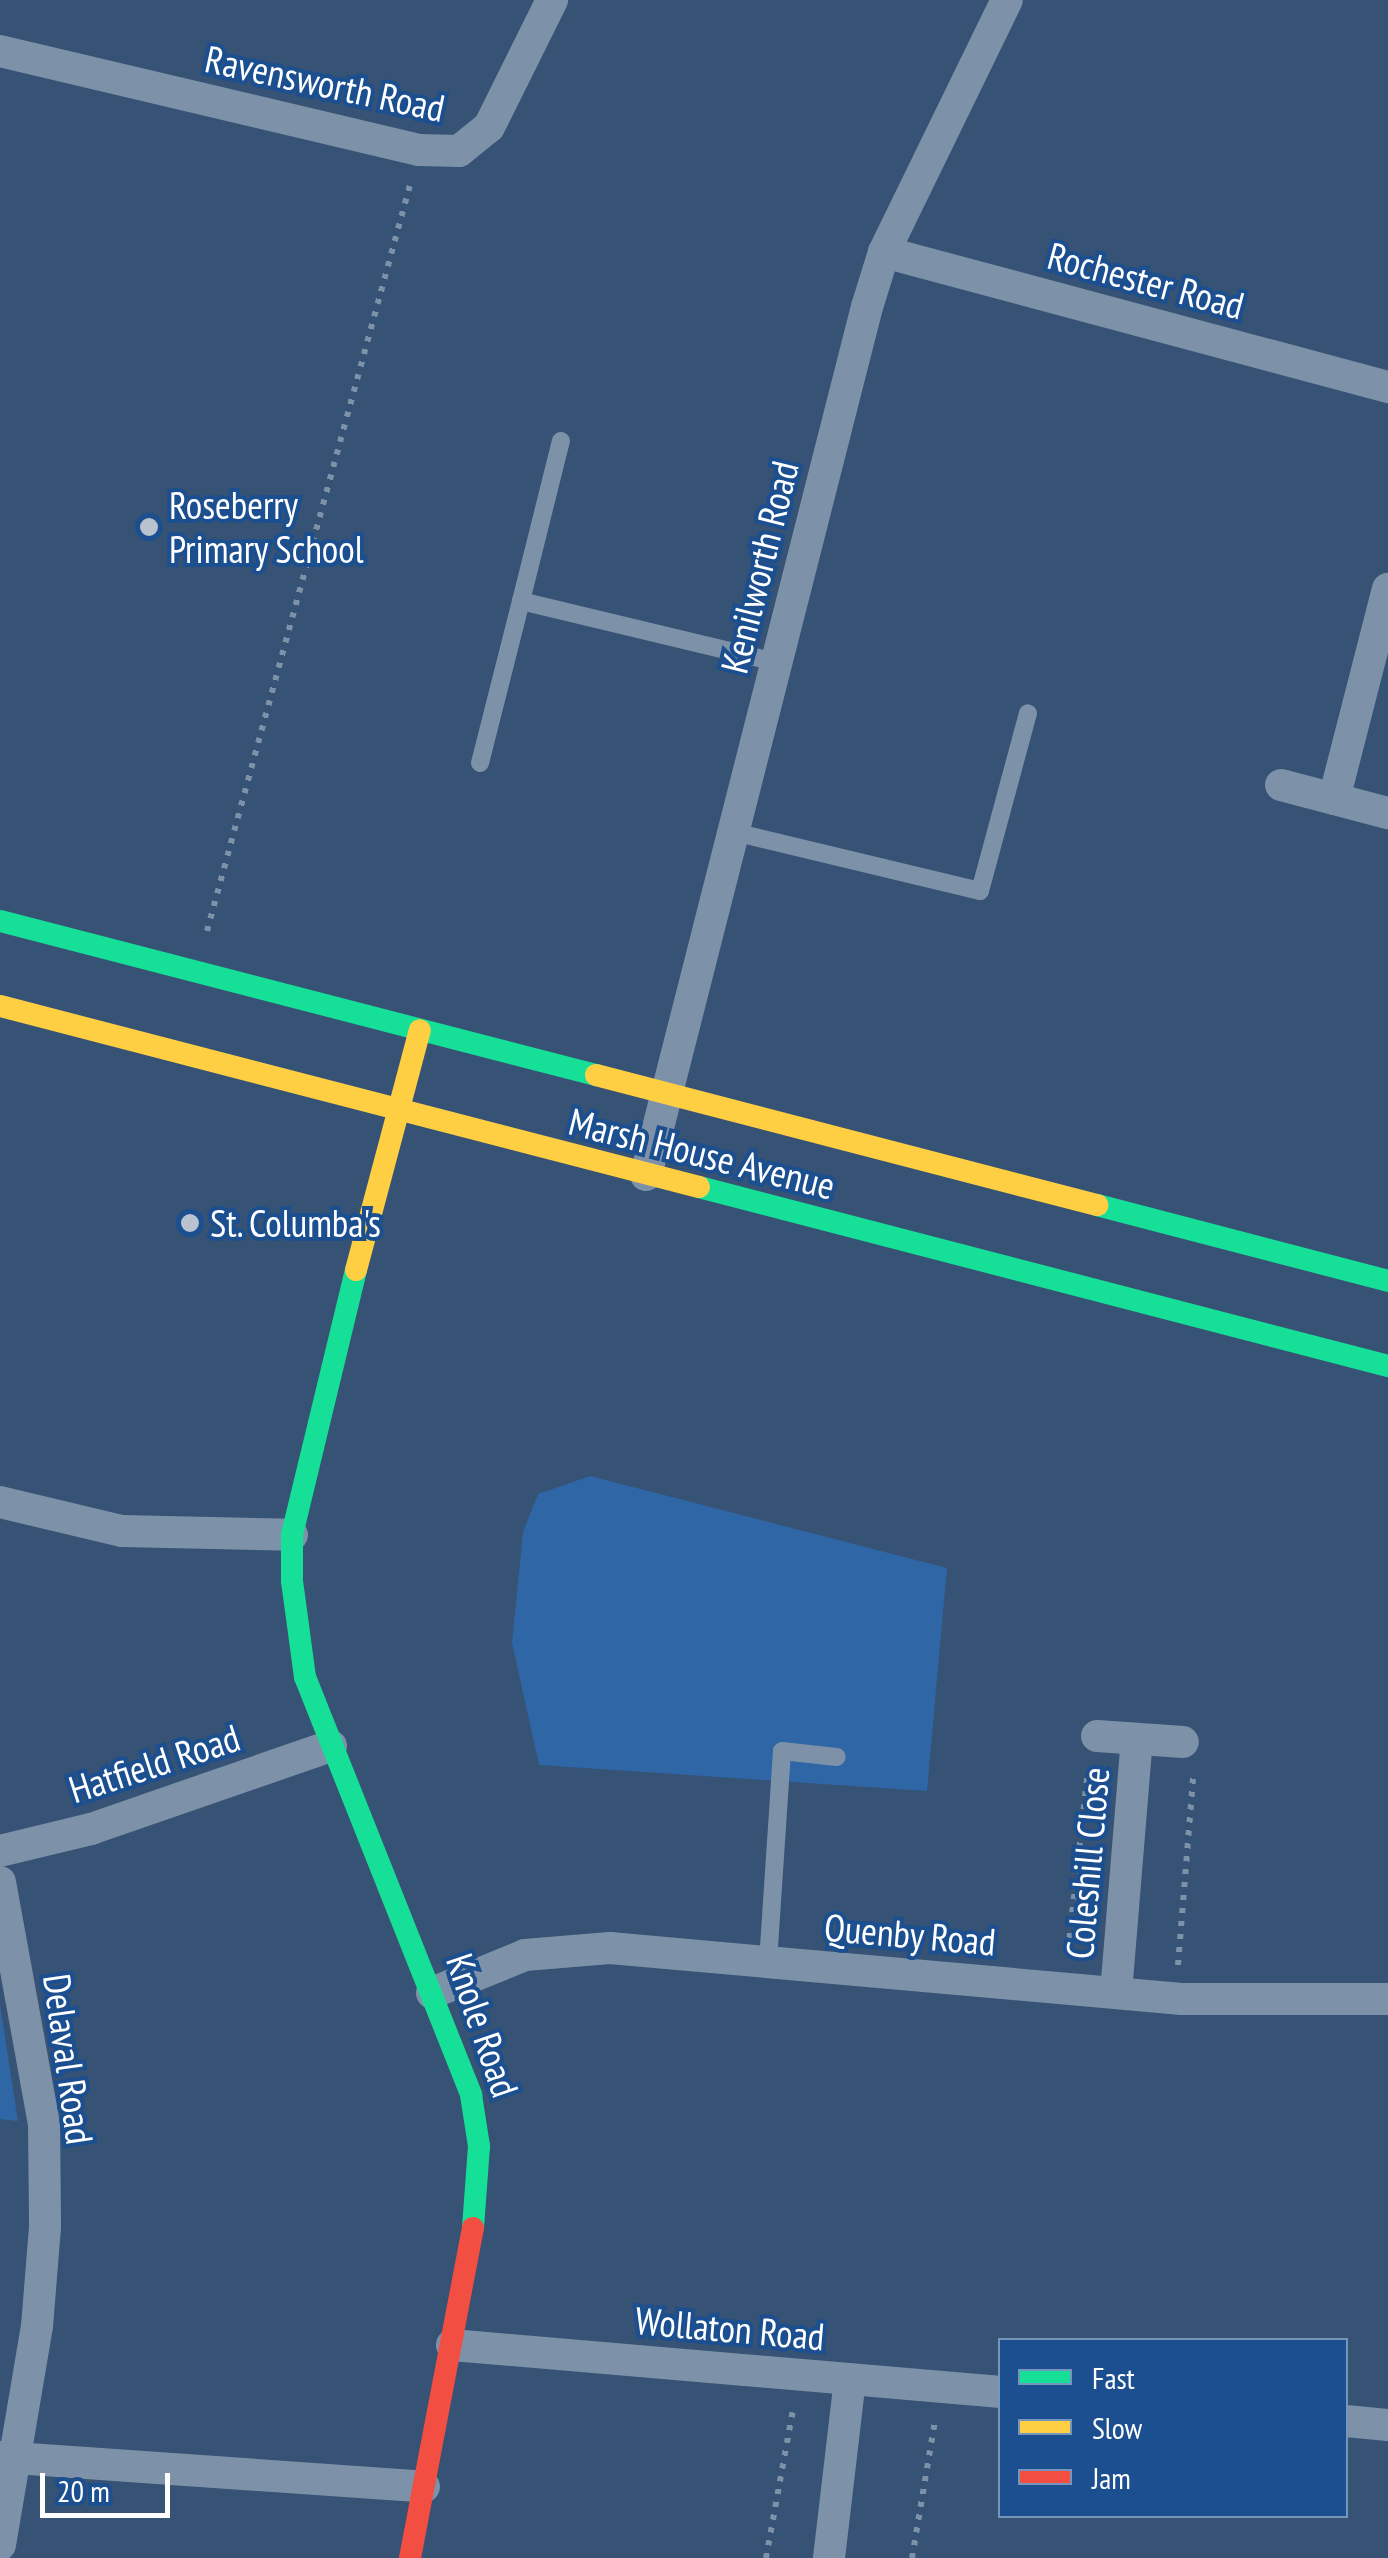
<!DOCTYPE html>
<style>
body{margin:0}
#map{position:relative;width:1388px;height:2558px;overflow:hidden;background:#365274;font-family:"PT Sans Narrow",sans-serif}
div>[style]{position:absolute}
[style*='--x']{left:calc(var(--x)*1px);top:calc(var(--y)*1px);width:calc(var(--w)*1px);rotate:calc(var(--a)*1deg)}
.green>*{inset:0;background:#2f66a5}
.path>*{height:6px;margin-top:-3px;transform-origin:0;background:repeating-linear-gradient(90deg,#7d92a8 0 5px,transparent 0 13px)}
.lane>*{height:18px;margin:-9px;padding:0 9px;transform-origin:9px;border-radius:9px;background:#7d92a8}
.street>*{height:32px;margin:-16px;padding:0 16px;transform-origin:16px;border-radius:16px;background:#7d92a8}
.fast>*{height:22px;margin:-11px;padding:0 11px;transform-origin:11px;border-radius:11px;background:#16e098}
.slow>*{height:22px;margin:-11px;padding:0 11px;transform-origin:11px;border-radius:11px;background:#ffcf43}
.jam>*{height:22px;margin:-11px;padding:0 11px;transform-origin:11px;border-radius:11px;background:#f24e42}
.dots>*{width:28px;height:28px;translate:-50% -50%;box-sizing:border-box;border:5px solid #1b4f8f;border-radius:50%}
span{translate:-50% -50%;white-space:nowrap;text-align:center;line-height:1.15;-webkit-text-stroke:8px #1b4f8f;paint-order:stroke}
.street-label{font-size:38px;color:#fff}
.poi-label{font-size:38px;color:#fff}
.left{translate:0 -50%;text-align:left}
.legend{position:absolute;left:998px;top:2338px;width:350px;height:180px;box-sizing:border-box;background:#1b4f8f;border:2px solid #7695bc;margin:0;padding:12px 18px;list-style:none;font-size:30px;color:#fff}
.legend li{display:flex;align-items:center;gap:20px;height:50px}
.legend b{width:50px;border:2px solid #7695bc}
.scale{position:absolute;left:40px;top:2473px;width:130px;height:45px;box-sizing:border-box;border:5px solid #fff;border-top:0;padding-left:12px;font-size:30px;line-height:35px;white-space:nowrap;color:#fff;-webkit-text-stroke:8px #1b4f8f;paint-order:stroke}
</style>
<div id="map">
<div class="green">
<i style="clip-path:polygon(590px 1476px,947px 1568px,927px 1791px,539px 1765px,512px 1643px,523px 1532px,538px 1494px)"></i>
<i style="clip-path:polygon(0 2004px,18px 2121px,0 2119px)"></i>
</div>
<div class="path">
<i style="--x:207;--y:931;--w:773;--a:-74.78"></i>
<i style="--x:1068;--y:1951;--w:182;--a:-83.7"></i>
<i style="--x:1178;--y:1965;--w:188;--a:-85.4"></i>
<i style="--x:766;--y:2558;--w:150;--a:-79.7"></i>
<i style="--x:912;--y:2558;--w:139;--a:-80.5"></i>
</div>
<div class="lane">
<i style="--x:521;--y:601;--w:165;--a:-76"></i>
<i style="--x:480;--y:763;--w:167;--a:-75.8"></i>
<i style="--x:521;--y:601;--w:262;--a:13.5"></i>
<i style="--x:734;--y:832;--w:253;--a:13.5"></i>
<i style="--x:980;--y:891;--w:184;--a:-74.9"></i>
<i style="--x:768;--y:1962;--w:211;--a:-86.2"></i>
<i style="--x:782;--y:1751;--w:55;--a:6.2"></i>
</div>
<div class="street">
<i style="--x:0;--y:51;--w:431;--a:13.3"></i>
<i style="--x:419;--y:150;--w:40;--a:1.4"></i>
<i style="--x:459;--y:151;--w:38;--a:-39"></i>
<i style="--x:489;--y:127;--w:142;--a:-63.6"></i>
<i style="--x:884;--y:252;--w:522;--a:15"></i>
<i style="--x:1281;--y:785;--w:111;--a:14.7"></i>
<i style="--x:1334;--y:799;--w:217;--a:-75.6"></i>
<i style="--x:646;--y:1175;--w:896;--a:-75.72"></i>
<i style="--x:867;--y:307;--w:58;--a:-72.8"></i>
<i style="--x:884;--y:252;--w:280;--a:-64"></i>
<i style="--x:0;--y:1502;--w:125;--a:13.4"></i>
<i style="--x:122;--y:1531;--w:170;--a:1.3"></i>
<i style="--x:1097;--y:1736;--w:86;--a:4"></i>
<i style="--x:0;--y:1851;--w:94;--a:-13.6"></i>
<i style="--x:91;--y:1829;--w:254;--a:-19.1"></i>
<i style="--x:0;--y:1882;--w:245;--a:79.7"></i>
<i style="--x:44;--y:2123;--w:104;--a:89.4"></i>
<i style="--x:45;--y:2227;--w:99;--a:94.6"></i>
<i style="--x:37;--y:2326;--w:222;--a:99.6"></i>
<i style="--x:432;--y:1993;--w:100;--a:-22.2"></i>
<i style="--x:525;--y:1955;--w:85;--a:-4.7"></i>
<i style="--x:610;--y:1948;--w:574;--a:5.1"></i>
<i style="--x:1182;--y:1999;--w:206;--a:0"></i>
<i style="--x:1116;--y:1993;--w:255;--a:-85.3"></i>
<i style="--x:452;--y:2345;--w:551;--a:4.89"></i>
<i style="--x:1346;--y:2421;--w:42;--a:5.4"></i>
<i style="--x:0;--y:2457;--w:425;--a:4"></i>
<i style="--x:829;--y:2558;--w:180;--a:-83.3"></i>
</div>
<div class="fast">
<i style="--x:0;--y:921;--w:616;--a:14.49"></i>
<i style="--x:699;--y:1187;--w:712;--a:14.56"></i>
<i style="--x:1097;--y:1205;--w:301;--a:14.6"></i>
<i style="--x:356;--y:1270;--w:273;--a:103.6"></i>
<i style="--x:292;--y:1535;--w:46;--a:90"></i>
<i style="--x:292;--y:1581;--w:97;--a:82.3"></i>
<i style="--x:305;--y:1677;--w:450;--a:68.3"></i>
<i style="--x:471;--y:2095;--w:52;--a:81.1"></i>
<i style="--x:479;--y:2146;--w:82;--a:94.2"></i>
</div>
<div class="slow">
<i style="--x:0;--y:1006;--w:722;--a:14.52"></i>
<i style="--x:596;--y:1075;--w:518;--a:14.55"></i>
<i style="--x:356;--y:1270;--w:248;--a:-75.1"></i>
</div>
<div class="jam">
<i style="--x:410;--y:2558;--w:336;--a:-79.2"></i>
</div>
<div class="dots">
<i style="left:149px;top:527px;background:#b9c2ce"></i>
<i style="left:190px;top:1223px;background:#b9c2ce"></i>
</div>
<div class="street-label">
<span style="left:325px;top:83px;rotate:12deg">Ravensworth Road</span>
<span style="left:1146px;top:280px;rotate:15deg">Rochester Road</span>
<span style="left:759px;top:567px;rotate:-76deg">Kenilworth Road</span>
<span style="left:702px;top:1153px;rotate:14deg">Marsh House Avenue</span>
<span style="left:154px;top:1763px;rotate:-18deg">Hatfield Road</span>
<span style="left:1087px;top:1863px;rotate:-85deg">Coleshill Close</span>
<span style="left:910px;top:1934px;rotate:5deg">Quenby Road</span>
<span style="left:483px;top:2025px;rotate:71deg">Knole Road</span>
<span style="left:69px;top:2059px;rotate:82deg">Delaval Road</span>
<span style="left:730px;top:2328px;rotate:5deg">Wollaton Road</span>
</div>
<div class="poi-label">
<span class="left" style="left:169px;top:527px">Roseberry<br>Primary School</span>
<span class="left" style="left:210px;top:1223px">St. Columba's</span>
</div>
<ul class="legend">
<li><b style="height:12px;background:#16e098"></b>Fast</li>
<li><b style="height:12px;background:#ffcf43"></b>Slow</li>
<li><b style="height:12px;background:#f24e42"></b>Jam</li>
</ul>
<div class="scale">20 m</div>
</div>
